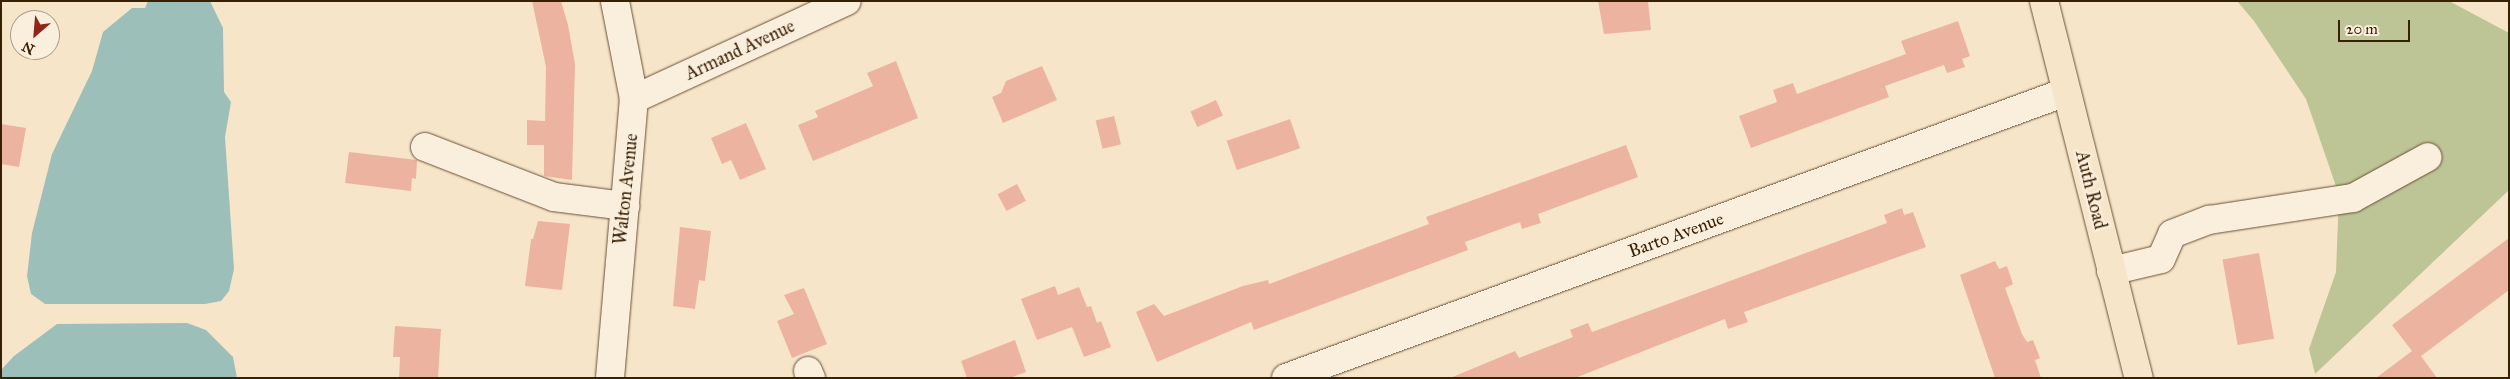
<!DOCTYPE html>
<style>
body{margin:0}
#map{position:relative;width:2510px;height:379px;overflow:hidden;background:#f7e5ca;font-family:"IM FELL Great Primer",serif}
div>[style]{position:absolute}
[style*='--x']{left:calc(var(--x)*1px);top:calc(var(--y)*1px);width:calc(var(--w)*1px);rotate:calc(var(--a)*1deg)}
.green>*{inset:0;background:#bdc496}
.water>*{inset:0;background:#9dbfb9}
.building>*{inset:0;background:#ecb4a0;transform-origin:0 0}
.roads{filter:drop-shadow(0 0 1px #685135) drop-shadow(0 0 1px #685135)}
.minor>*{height:28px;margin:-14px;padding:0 14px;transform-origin:14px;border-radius:14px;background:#faeedd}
.major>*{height:28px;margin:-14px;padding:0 14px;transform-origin:14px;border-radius:14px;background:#f7e5ca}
span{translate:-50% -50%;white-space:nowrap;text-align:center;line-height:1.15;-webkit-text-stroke:5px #faeedd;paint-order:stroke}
.street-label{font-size:18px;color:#382003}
.frame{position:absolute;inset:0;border:2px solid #382003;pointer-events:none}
.north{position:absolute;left:10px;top:10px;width:50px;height:50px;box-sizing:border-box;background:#faeedd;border:1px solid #ac9c86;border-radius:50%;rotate:207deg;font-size:14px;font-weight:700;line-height:20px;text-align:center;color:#382003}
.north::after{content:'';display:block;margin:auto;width:18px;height:22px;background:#8f2418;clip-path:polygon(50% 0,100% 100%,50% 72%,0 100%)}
.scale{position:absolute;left:2338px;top:20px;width:72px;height:22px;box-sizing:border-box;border:2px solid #382003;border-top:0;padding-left:6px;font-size:15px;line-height:18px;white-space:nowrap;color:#382003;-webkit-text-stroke:4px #faeedd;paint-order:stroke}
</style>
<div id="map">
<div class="green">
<i style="clip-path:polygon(2237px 1px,2449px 1px,2509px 33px,2509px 190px,2315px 374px,2309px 349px,2336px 272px,2339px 195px,2306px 99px,2254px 21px)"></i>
</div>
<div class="water">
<i style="clip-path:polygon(148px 1px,210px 1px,223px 28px,224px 92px,231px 102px,225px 137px,234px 269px,229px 291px,221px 301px,205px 304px,45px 304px,31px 294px,27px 276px,32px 233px,52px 154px,92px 71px,103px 32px,132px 8px,145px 8px)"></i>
<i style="clip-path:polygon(187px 323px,206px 330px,233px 357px,237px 378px,1px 378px,1px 370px,14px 356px,57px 324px)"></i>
</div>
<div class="building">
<i style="clip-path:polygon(532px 1px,561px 1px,568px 25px,575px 64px,572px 180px,544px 176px,544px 145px,527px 145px,527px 120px,545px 121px,546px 67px)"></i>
<i style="clip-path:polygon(1598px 1px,1648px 1px,1651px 30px,1604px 34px)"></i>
<i style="clip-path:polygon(1958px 21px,1970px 56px,1962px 59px,1965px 67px,1947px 73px,1944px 65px,1885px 86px,1889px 97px,1751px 148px,1739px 116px,1777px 102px,1773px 90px,1793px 83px,1797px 94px,1906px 54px,1901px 41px)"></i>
<i style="clip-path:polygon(896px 61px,918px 118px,813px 161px,798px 125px,818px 117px,815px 111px,873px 86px,867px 73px)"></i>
<i style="clip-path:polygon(1042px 66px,1057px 100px,1003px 123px,992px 97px,1001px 93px,1006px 81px)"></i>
<i style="left:1216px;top:100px;width:17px;height:28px;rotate:66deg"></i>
<i style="left:1114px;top:116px;width:29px;height:19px;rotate:76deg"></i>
<i style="left:1290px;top:119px;width:31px;height:67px;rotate:71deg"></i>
<i style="clip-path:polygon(746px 123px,766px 169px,740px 180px,731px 160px,722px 164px,711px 138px)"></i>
<i style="clip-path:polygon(1px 124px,26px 128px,19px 167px,1px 164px)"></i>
<i style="clip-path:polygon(1626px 145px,1638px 177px,1538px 214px,1541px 223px,1522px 229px,1520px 222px,1465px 242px,1468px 250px,1254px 330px,1251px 322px,1157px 362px,1136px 312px,1154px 304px,1164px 316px,1243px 286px,1268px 280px,1269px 284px,1429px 224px,1426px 217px)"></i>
<i style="clip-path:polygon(349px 152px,417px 160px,416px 179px,412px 178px,411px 191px,345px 183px)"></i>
<i style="left:1017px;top:184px;width:19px;height:22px;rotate:62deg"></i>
<i style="clip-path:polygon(1902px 208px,1904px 215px,1913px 212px,1926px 247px,1744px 312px,1748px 322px,1728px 329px,1725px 319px,1575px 378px,1450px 378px,1515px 351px,1519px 358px,1573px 337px,1570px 330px,1588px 323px,1592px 332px,1887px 223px,1884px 215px)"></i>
<i style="clip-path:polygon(538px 221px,570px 224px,562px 290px,525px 286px,531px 239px,533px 239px)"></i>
<i style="clip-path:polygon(680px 227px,711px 231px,705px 281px,699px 280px,695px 309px,673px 306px)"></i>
<i style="clip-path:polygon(2509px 238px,2509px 290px,2421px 356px,2437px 378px,2376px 378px,2412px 351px,2392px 325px)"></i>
<i style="left:2259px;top:253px;width:87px;height:37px;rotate:80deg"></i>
<i style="clip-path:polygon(1995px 261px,1999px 269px,2007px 266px,2013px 284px,2005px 288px,2022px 334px,2027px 342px,2033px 340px,2040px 358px,2035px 360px,2041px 378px,1995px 378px,1960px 275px)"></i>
<i style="clip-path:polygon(1055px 286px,1058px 295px,1079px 287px,1087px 307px,1091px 306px,1097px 323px,1101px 321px,1111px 347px,1084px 357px,1072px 327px,1037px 340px,1021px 299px)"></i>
<i style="clip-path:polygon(804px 288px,827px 344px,792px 358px,777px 321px,794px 314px,784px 295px)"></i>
<i style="clip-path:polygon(395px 326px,441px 329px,438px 378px,399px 378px,400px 357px,393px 357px)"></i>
<i style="clip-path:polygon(1015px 340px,1026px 372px,1010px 378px,967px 378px,961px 361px)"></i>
</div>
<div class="roads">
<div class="minor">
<i style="--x:634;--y:99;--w:234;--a:-24.7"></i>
<i style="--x:425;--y:147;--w:138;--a:21.2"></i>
<i style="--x:554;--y:197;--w:72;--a:7.2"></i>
<i style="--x:2111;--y:271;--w:51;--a:-13.5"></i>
<i style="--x:2161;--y:259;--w:27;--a:-66"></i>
<i style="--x:2172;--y:234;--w:40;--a:-21"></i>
<i style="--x:2209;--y:220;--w:146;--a:-8.7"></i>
<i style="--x:2353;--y:198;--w:85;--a:-28.7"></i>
<i style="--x:808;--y:371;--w:8;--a:67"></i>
<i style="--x:610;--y:378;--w:280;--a:-85.1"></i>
<i style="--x:634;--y:99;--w:100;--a:-101"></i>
<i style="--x:1286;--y:378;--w:831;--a:-20.14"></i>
</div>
<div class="major">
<i style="--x:2044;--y:1;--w:389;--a:75.9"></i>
</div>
</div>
<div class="street-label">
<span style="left:740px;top:50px;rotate:-25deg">Armand Avenue</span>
<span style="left:626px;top:189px;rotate:-84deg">Walton Avenue</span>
<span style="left:2091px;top:190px;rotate:76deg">Auth Road</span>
<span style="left:1676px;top:235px;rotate:-20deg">Barto Avenue</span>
</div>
<div class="frame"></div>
<div class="north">N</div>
<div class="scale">20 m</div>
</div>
